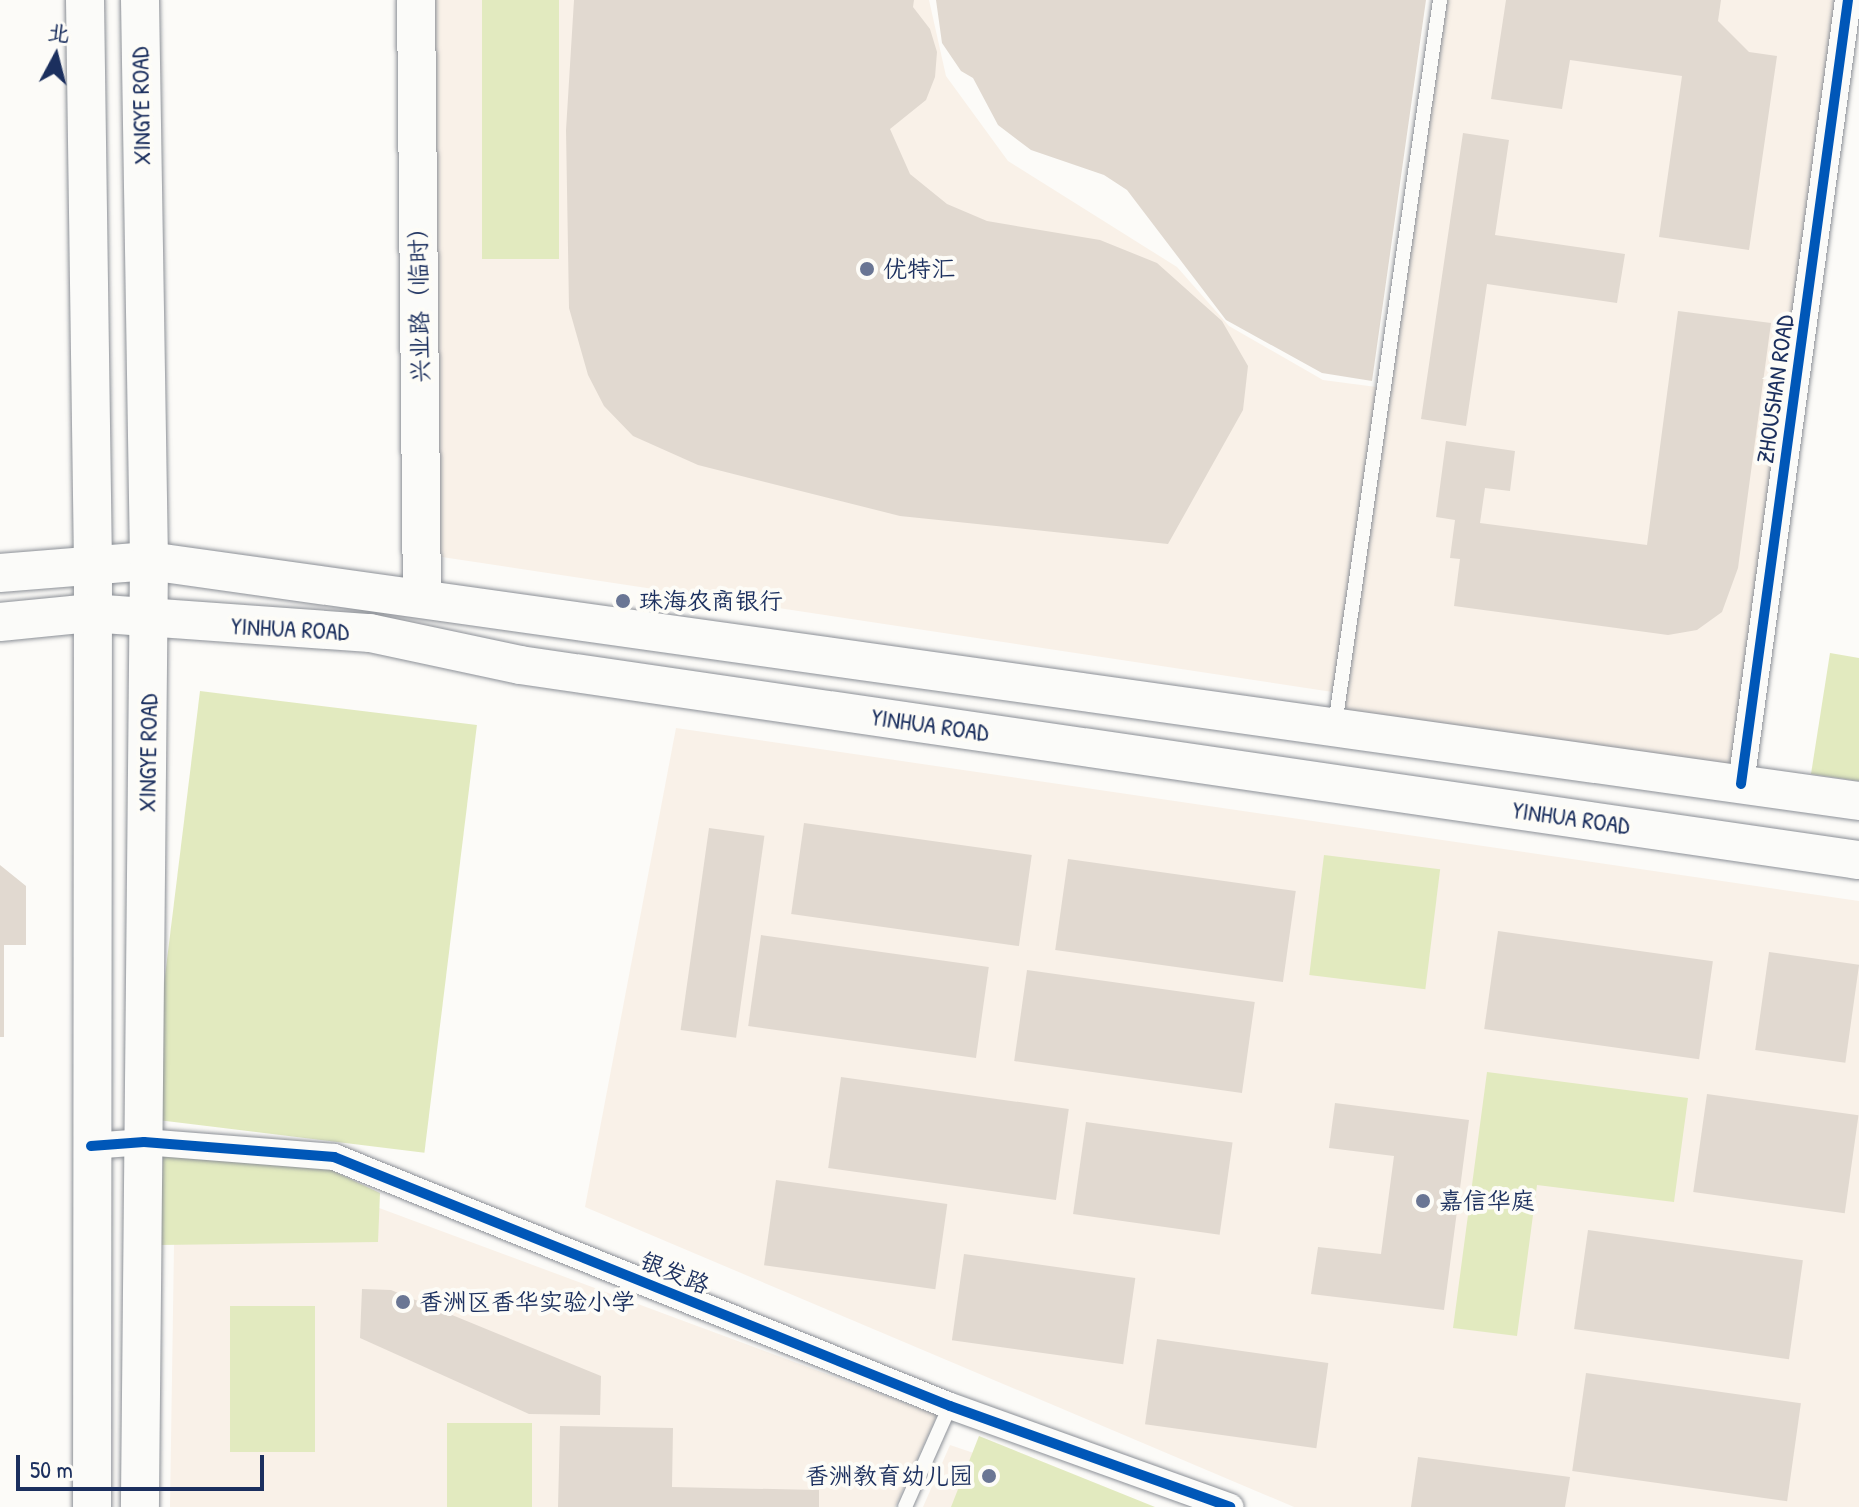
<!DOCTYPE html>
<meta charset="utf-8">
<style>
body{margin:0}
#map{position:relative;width:1859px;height:1507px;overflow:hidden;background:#fcfbf8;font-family:"Patrick Hand","LXGW WenKai TC",sans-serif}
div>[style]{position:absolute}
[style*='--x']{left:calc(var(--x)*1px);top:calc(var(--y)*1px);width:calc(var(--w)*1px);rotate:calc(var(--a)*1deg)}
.built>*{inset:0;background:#f9f1e8}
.green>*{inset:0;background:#e2eabf;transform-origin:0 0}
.building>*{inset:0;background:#e1d9d0;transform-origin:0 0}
.roads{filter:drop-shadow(0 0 2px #8c9097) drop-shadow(0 0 2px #8c9097)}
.service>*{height:14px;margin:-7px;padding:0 7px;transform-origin:7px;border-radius:7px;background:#fbfbf9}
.minor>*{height:26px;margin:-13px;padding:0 13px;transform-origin:13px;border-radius:13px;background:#fbfbf9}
.secondary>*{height:38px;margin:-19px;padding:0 19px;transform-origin:19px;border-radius:19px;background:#fbfbf9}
.cycleway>*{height:10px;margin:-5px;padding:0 5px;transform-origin:5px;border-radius:5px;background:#0057b8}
.dots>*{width:22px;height:22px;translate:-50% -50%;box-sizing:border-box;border:4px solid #fdfcf7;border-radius:50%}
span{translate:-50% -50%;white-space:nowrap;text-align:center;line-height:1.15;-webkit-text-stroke:8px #fdfcf7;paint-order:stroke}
.street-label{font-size:24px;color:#1b2f5e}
.poi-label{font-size:24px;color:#1b2f5e}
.left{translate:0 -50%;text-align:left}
.right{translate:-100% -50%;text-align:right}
.north{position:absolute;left:16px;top:16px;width:80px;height:80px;-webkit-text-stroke:6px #fdfcf7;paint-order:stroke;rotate:7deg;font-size:22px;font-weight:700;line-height:32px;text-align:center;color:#1b2f5e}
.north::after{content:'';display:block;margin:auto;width:28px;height:36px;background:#1b2f5e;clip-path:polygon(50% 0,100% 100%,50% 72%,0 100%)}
.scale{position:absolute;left:16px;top:1455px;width:248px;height:36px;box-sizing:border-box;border:4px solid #1b2f5e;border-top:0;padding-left:10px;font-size:24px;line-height:28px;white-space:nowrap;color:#1b2f5e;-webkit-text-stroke:6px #fdfcf7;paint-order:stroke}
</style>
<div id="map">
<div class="built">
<i style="clip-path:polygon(417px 0,929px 0,946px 76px,1008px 161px,1177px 267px,1229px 326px,1323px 380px,1384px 388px,1440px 0,1848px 0,1741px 783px,1335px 725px,1339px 693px,422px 554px)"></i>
<i style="clip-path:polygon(676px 728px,1859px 901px,1859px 1507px,1294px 1507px,585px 1207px)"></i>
<i style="clip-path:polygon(175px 1180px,328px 1189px,937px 1415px,895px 1507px,170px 1507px)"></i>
<i style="clip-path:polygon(950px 1445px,1134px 1507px,923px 1507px)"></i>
</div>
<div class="green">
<i style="left:482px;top:0;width:77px;height:259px"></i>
<i style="clip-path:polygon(1830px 653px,1859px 658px,1859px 781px,1811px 774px)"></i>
<i style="left:200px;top:691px;width:279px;height:431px;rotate:7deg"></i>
<i style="left:1324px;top:855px;width:117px;height:121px;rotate:7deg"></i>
<i style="clip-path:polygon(1487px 1072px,1688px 1098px,1674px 1202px,1537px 1185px,1517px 1336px,1453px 1328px)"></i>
<i style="clip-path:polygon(163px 1155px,331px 1170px,380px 1193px,378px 1242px,160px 1245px)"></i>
<i style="left:230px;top:1306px;width:85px;height:146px"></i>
<i style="left:447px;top:1423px;width:85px;height:84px"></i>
<i style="clip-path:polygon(979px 1436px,1155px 1507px,951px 1507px)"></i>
</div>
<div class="building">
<i style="clip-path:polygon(574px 0,914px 0,913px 7px,930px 29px,937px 52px,935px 77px,926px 100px,890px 129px,910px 174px,947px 204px,987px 221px,1100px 240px,1157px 263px,1222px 321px,1248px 366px,1243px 410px,1168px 544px,900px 516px,698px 465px,633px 436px,604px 406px,588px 375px,569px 308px,566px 130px)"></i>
<i style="clip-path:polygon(936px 0,1426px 0,1372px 381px,1322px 373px,1226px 320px,1127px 190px,1104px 175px,1031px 150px,998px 125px,973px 78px,961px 71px,942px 43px)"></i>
<i style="clip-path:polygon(1506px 0,1721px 0,1718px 21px,1749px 52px,1777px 56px,1749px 250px,1659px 237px,1682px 76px,1570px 60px,1562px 109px,1491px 99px)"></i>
<i style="clip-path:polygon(1463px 133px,1509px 140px,1495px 235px,1625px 254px,1617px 303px,1487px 284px,1466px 426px,1421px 419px)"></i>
<i style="clip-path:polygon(1678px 311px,1771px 323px,1738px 568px,1722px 612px,1697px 630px,1668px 635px,1454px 606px,1460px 559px,1450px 558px,1455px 520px,1436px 517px,1446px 441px,1515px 451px,1510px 491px,1485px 488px,1480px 523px,1647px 545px)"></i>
<i style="left:804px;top:823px;width:230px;height:92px;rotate:8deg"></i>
<i style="left:709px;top:828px;width:56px;height:204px;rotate:8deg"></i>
<i style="left:1068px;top:859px;width:230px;height:92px;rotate:8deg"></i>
<i style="clip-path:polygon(0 865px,26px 886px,26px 945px,4px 945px,4px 1037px,0 1037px)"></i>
<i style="left:1498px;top:931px;width:217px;height:99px;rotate:8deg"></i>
<i style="left:761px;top:935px;width:230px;height:92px;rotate:8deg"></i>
<i style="left:1769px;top:952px;width:91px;height:99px;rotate:8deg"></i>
<i style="left:1027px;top:970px;width:230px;height:92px;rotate:8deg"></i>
<i style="left:841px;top:1077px;width:230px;height:92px;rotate:8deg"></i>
<i style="left:1707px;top:1094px;width:153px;height:99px;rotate:8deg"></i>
<i style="clip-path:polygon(1335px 1103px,1469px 1120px,1444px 1310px,1311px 1294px,1318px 1247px,1381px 1254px,1394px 1156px,1329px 1148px)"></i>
<i style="left:1086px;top:1122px;width:148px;height:93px;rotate:8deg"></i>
<i style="left:776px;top:1180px;width:173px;height:86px;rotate:8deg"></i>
<i style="left:1588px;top:1230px;width:217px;height:100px;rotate:8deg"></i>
<i style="left:964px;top:1254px;width:173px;height:87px;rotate:8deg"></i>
<i style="clip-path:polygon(362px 1289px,391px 1290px,601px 1376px,600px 1415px,529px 1414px,360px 1338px)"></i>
<i style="left:1157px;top:1339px;width:173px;height:86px;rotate:8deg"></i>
<i style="left:1586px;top:1373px;width:217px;height:99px;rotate:8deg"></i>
<i style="clip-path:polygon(560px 1426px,673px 1428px,672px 1487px,819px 1490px,819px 1507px,558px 1507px)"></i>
<i style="clip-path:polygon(1418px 1457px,1570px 1477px,1565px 1507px,1411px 1507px)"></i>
</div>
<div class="roads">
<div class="service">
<i style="--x:1335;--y:725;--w:733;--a:-81.76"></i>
<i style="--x:905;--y:1507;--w:111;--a:-66"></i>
</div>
<div class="minor">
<i style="--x:1741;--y:784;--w:791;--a:-82.23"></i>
<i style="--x:91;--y:1146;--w:53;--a:-4.3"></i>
<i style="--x:144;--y:1142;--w:191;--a:4.5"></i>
<i style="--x:334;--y:1157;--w:664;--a:22.01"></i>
<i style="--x:950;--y:1406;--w:298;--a:19.8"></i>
</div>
<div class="secondary">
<i style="--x:85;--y:0;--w:566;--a:89.19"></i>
<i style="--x:93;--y:566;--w:941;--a:90.06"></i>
<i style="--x:140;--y:0;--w:561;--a:89.08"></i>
<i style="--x:149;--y:561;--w:946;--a:90.55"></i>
<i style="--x:416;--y:0;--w:598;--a:89.43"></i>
<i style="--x:0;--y:573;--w:149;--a:-4.6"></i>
<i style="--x:149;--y:561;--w:1727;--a:7.99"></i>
<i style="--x:0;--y:622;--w:90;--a:-5.7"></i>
<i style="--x:90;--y:613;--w:281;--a:4.1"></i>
<i style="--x:370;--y:633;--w:153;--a:12"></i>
<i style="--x:520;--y:665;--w:1353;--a:8.29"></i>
</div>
</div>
<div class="cycleway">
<i style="--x:1741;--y:784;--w:791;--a:-82.23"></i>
<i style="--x:91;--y:1146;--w:53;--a:-4.3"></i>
<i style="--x:144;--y:1142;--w:191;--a:4.5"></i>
<i style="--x:334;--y:1157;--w:664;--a:22.01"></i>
<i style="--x:950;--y:1406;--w:298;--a:19.8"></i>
</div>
<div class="dots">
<i style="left:867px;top:269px;background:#6a7694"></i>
<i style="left:623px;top:601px;background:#6a7694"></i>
<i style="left:1423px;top:1201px;background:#6a7694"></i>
<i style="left:403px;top:1302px;background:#6a7694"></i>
<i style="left:989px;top:1476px;background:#6a7694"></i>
</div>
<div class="street-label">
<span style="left:141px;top:106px;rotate:-91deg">XINGYE ROAD</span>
<span style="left:419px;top:299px;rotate:-91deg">兴业路（临时）</span>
<span style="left:1775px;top:389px;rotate:-82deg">ZHOUSHAN ROAD</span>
<span style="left:290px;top:629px;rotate:3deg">YINHUA ROAD</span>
<span style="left:930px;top:725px;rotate:8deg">YINHUA ROAD</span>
<span style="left:148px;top:753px;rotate:-89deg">XINGYE ROAD</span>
<span style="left:1571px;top:818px;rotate:8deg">YINHUA ROAD</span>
<span style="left:675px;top:1273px;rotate:22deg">银发路</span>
</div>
<div class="poi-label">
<span class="left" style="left:883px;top:269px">优特汇</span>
<span class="left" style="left:639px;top:601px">珠海农商银行</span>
<span class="left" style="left:1439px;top:1201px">嘉信华庭</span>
<span class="left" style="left:419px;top:1302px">香洲区香华实验小学</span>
<span class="right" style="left:973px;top:1476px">香洲教育幼儿园</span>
</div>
<div class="north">北</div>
<div class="scale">50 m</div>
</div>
